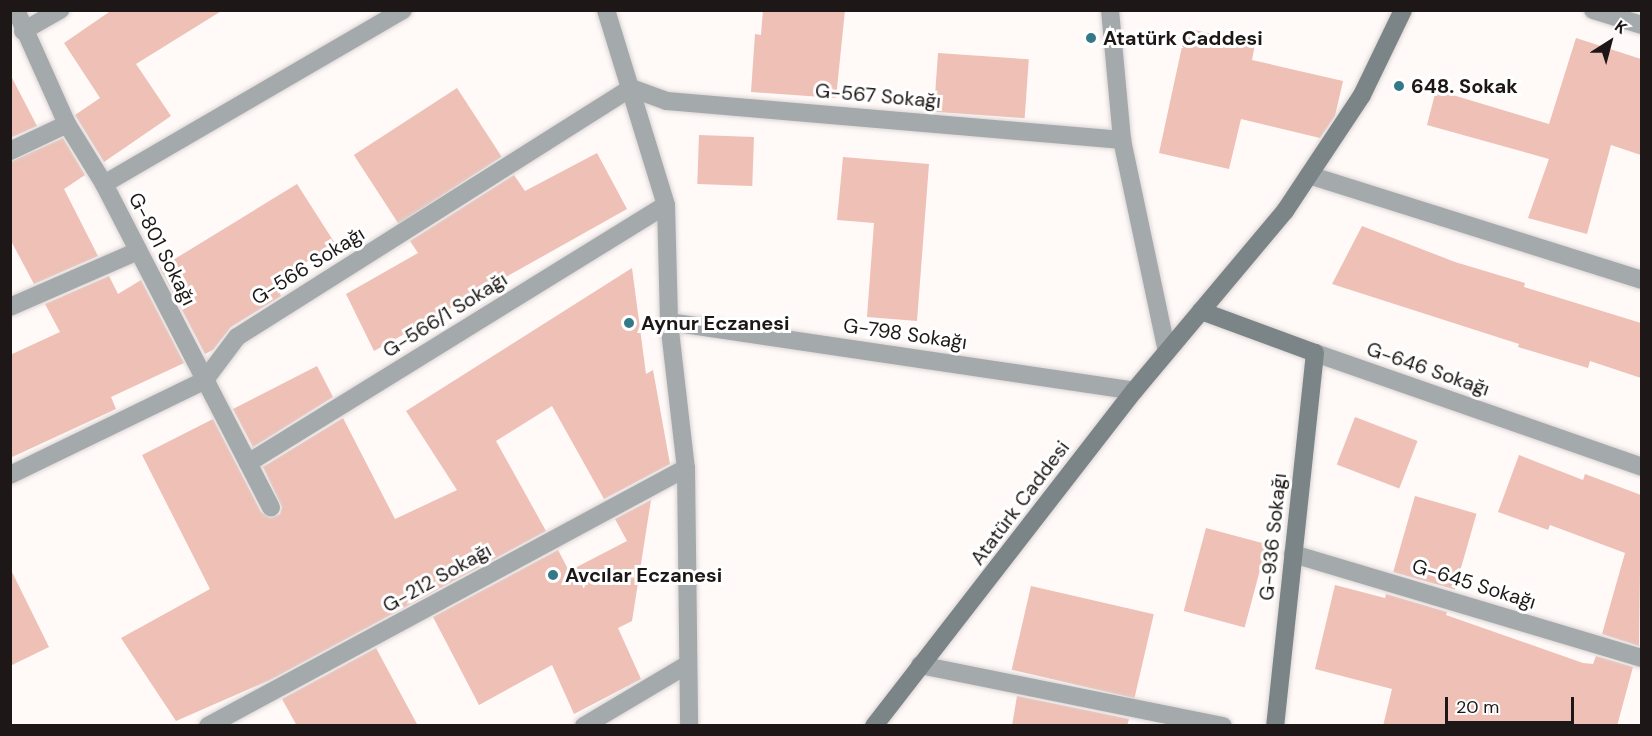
<!DOCTYPE html>
<meta charset="utf-8">
<style>
body{margin:0}
#map{position:relative;width:1652px;height:736px;overflow:hidden;background:#fff9f8;font-family:"DM Sans",sans-serif}
div>[style]{position:absolute}
[style*='--x']{left:calc(var(--x)*1px);top:calc(var(--y)*1px);width:calc(var(--w)*1px);rotate:calc(var(--a)*1deg)}
.building>*{inset:0;background:#eec0b6;transform-origin:0 0}
.roads{filter:drop-shadow(0 0 2px #dbd5d4) drop-shadow(0 0 2px #dbd5d4)}
.street>*{height:18px;margin:-9px;padding:0 9px;transform-origin:9px;border-radius:9px;background:#a4aaac}
.secondary>*{height:18px;margin:-9px;padding:0 9px;transform-origin:9px;border-radius:9px;background:#7b8486}
.dots>*{width:16px;height:16px;translate:-50% -50%;box-sizing:border-box;border:3px solid #fff;border-radius:50%}
span{translate:-50% -50%;white-space:nowrap;text-align:center;line-height:1.15;-webkit-text-stroke:6px #fff;paint-order:stroke}
.poi-label{font-size:20px;color:#1d1817;font-weight:700}
.left{translate:0 -50%;text-align:left}
.street-label{font-size:20px;color:#1d1817}
.frame{position:absolute;inset:0;border:12px solid #1d1817;pointer-events:none}
.north{position:absolute;left:1580px;top:12px;width:60px;height:60px;-webkit-text-stroke:4px #fff;paint-order:stroke;rotate:36deg;font-size:16px;font-weight:700;line-height:24px;text-align:center;color:#1d1817}
.north::after{content:'';display:block;margin:auto;width:21px;height:27px;background:#1d1817;clip-path:polygon(50% 0,100% 100%,50% 72%,0 100%)}
.scale{position:absolute;left:1445px;top:697px;width:129px;height:27px;box-sizing:border-box;border:3px solid #1d1817;border-top:0;padding-left:8px;font-size:18px;line-height:21px;white-space:nowrap;color:#1d1817;-webkit-text-stroke:4px #fff;paint-order:stroke}
</style>
<div id="map">
<div class="building">
<i style="clip-path:polygon(112px 10px,223px 10px,136px 64px,171px 116px,104px 162px,75px 115px,100px 98px,64px 43px)"></i>
<i style="clip-path:polygon(763px 10px,845px 10px,836px 98px,751px 92px,755px 34px,761px 35px)"></i>
<i style="clip-path:polygon(1186px 28px,1255px 44px,1252px 60px,1343px 81px,1335px 116px,1320px 138px,1241px 119px,1229px 169px,1159px 153px)"></i>
<i style="clip-path:polygon(1576px 38px,1641px 59px,1641px 155px,1611px 145px,1587px 234px,1528px 218px,1549px 159px,1427px 125px,1436px 90px,1549px 124px)"></i>
<i style="left:938px;top:53px;width:91px;height:59px;rotate:4deg"></i>
<i style="clip-path:polygon(10px 74px,37px 126px,10px 138px)"></i>
<i style="left:457px;top:88px;width:82px;height:123px;rotate:57deg"></i>
<i style="left:699px;top:135px;width:55px;height:49px;rotate:2deg"></i>
<i style="clip-path:polygon(63px 138px,85px 175px,64px 189px,98px 256px,34px 284px,10px 239px,10px 162px)"></i>
<i style="clip-path:polygon(597px 153px,627px 209px,374px 351px,346px 294px,418px 253px,410px 241px,514px 175px,525px 191px)"></i>
<i style="clip-path:polygon(843px 157px,929px 164px,917px 321px,867px 317px,874px 223px,837px 220px)"></i>
<i style="clip-path:polygon(297px 184px,336px 245px,274px 281px,281px 296px,231px 327px,213px 350px,205px 354px,160px 268px)"></i>
<i style="clip-path:polygon(1362px 226px,1455px 262px,1525px 283px,1524px 287px,1641px 323px,1641px 378px,1590px 361px,1588px 368px,1518px 347px,1519px 344px,1332px 284px)"></i>
<i style="clip-path:polygon(632px 268px,646px 374px,653px 370px,670px 464px,604px 499px,552px 406px,496px 441px,546px 531px,272px 679px,176px 721px,121px 638px,210px 589px,142px 455px,213px 419px,261px 512px,271px 518px,280px 514px,282px 507px,263px 467px,343px 418px,395px 519px,457px 490px,406px 411px)"></i>
<i style="clip-path:polygon(109px 276px,118px 294px,141px 280px,184px 363px,111px 397px,116px 409px,10px 458px,10px 355px,60px 332px,45px 304px)"></i>
<i style="clip-path:polygon(317px 366px,333px 397px,253px 447px,233px 409px)"></i>
<i style="left:1355px;top:417px;width:67px;height:51px;rotate:21deg"></i>
<i style="clip-path:polygon(1519px 455px,1583px 480px,1585px 474px,1641px 495px,1639px 646px,1602px 634px,1625px 553px,1550px 525px,1548px 530px,1498px 512px)"></i>
<i style="left:1415px;top:496px;width:64px;height:79px;rotate:16deg"></i>
<i style="clip-path:polygon(651px 500px,632px 621px,618px 628px,641px 679px,574px 714px,552px 665px,479px 705px,433px 617px,558px 550px,569px 571px,627px 541px,615px 519px)"></i>
<i style="left:1206px;top:528px;width:63px;height:86px;rotate:15deg"></i>
<i style="clip-path:polygon(10px 568px,49px 647px,10px 666px)"></i>
<i style="clip-path:polygon(1335px 585px,1385px 598px,1386px 594px,1447px 612px,1446px 615px,1583px 663px,1593px 664px,1596px 656px,1633px 667px,1617px 726px,1383px 726px,1392px 689px,1315px 669px)"></i>
<i style="left:1031px;top:586px;width:126px;height:86px;rotate:13deg"></i>
<i style="clip-path:polygon(376px 648px,418px 726px,297px 726px,282px 699px)"></i>
<i style="clip-path:polygon(1017px 696px,1129px 719px,1127px 726px,1012px 726px)"></i>
</div>
<div class="roads">
<div class="street">
<i style="--x:16;--y:10;--w:125;--a:65.9"></i>
<i style="--x:67;--y:124;--w:70;--a:58.3"></i>
<i style="--x:104;--y:184;--w:364;--a:62.7"></i>
<i style="--x:606;--y:10;--w:204;--a:72.9"></i>
<i style="--x:666;--y:205;--w:117;--a:88.5"></i>
<i style="--x:669;--y:322;--w:147;--a:83.4"></i>
<i style="--x:686;--y:468;--w:258;--a:89.3"></i>
<i style="--x:1110;--y:10;--w:131;--a:84.7"></i>
<i style="--x:1122;--y:140;--w:216;--a:78"></i>
<i style="--x:1593;--y:10;--w:51;--a:17"></i>
<i style="--x:23;--y:31;--w:43;--a:-29.6"></i>
<i style="--x:10;--y:151;--w:63;--a:-25.3"></i>
<i style="--x:1309;--y:175;--w:349;--a:17.5"></i>
<i style="--x:104;--y:184;--w:346;--a:-30.2"></i>
<i style="--x:10;--y:307;--w:140;--a:-23.6"></i>
<i style="--x:669;--y:322;--w:470;--a:8.4"></i>
<i style="--x:1315;--y:353;--w:346;--a:19.2"></i>
<i style="--x:248;--y:463;--w:491;--a:-31.7"></i>
<i style="--x:10;--y:475;--w:216;--a:-25.9"></i>
<i style="--x:204;--y:381;--w:55;--a:-53.1"></i>
<i style="--x:237;--y:337;--w:466;--a:-32.3"></i>
<i style="--x:631;--y:88;--w:38;--a:20"></i>
<i style="--x:667;--y:101;--w:457;--a:4.9"></i>
<i style="--x:1293;--y:554;--w:364;--a:16.6"></i>
<i style="--x:920;--y:665;--w:309;--a:11.4"></i>
<i style="--x:208;--y:726;--w:543;--a:-28.36"></i>
<i style="--x:584;--y:726;--w:117;--a:-30.7"></i>
</div>
<div class="secondary">
<i style="--x:1201;--y:311;--w:121;--a:20.2"></i>
<i style="--x:1315;--y:353;--w:375;--a:96.1"></i>
<i style="--x:874;--y:726;--w:424;--a:-52.2"></i>
<i style="--x:1134;--y:391;--w:235;--a:-50"></i>
<i style="--x:1285;--y:211;--w:139;--a:-56.4"></i>
<i style="--x:1362;--y:95;--w:94;--a:-64.2"></i>
</div>
</div>
<div class="dots">
<i style="left:1091px;top:38px;background:#347987"></i>
<i style="left:1399px;top:86px;background:#347987"></i>
<i style="left:629px;top:323px;background:#347987"></i>
<i style="left:553px;top:575px;background:#347987"></i>
</div>
<div class="poi-label">
<span class="left" style="left:1103px;top:38px">Atatürk Caddesi</span>
<span class="left" style="left:1411px;top:86px">648. Sokak</span>
<span class="left" style="left:641px;top:323px">Aynur Eczanesi</span>
<span class="left" style="left:565px;top:575px">Avcılar Eczanesi</span>
</div>
<div class="street-label">
<span style="left:878px;top:96px;rotate:5deg">G-567 Sokağı</span>
<span style="left:162px;top:249px;rotate:63deg">G-801 Sokağı</span>
<span style="left:308px;top:266px;rotate:-32deg">G-566 Sokağı</span>
<span style="left:445px;top:315px;rotate:-32deg">G-566/1 Sokağı</span>
<span style="left:905px;top:334px;rotate:8deg">G-798 Sokağı</span>
<span style="left:1428px;top:369px;rotate:19deg">G-646 Sokağı</span>
<span style="left:1020px;top:503px;rotate:-53deg">Atatürk Caddesi</span>
<span style="left:1273px;top:537px;rotate:-84deg">G-936 Sokağı</span>
<span style="left:437px;top:578px;rotate:-29deg">G-212 Sokağı</span>
<span style="left:1474px;top:584px;rotate:17deg">G-645 Sokağı</span>
</div>
<div class="frame"></div>
<div class="north">K</div>
<div class="scale">20 m</div>
</div>
